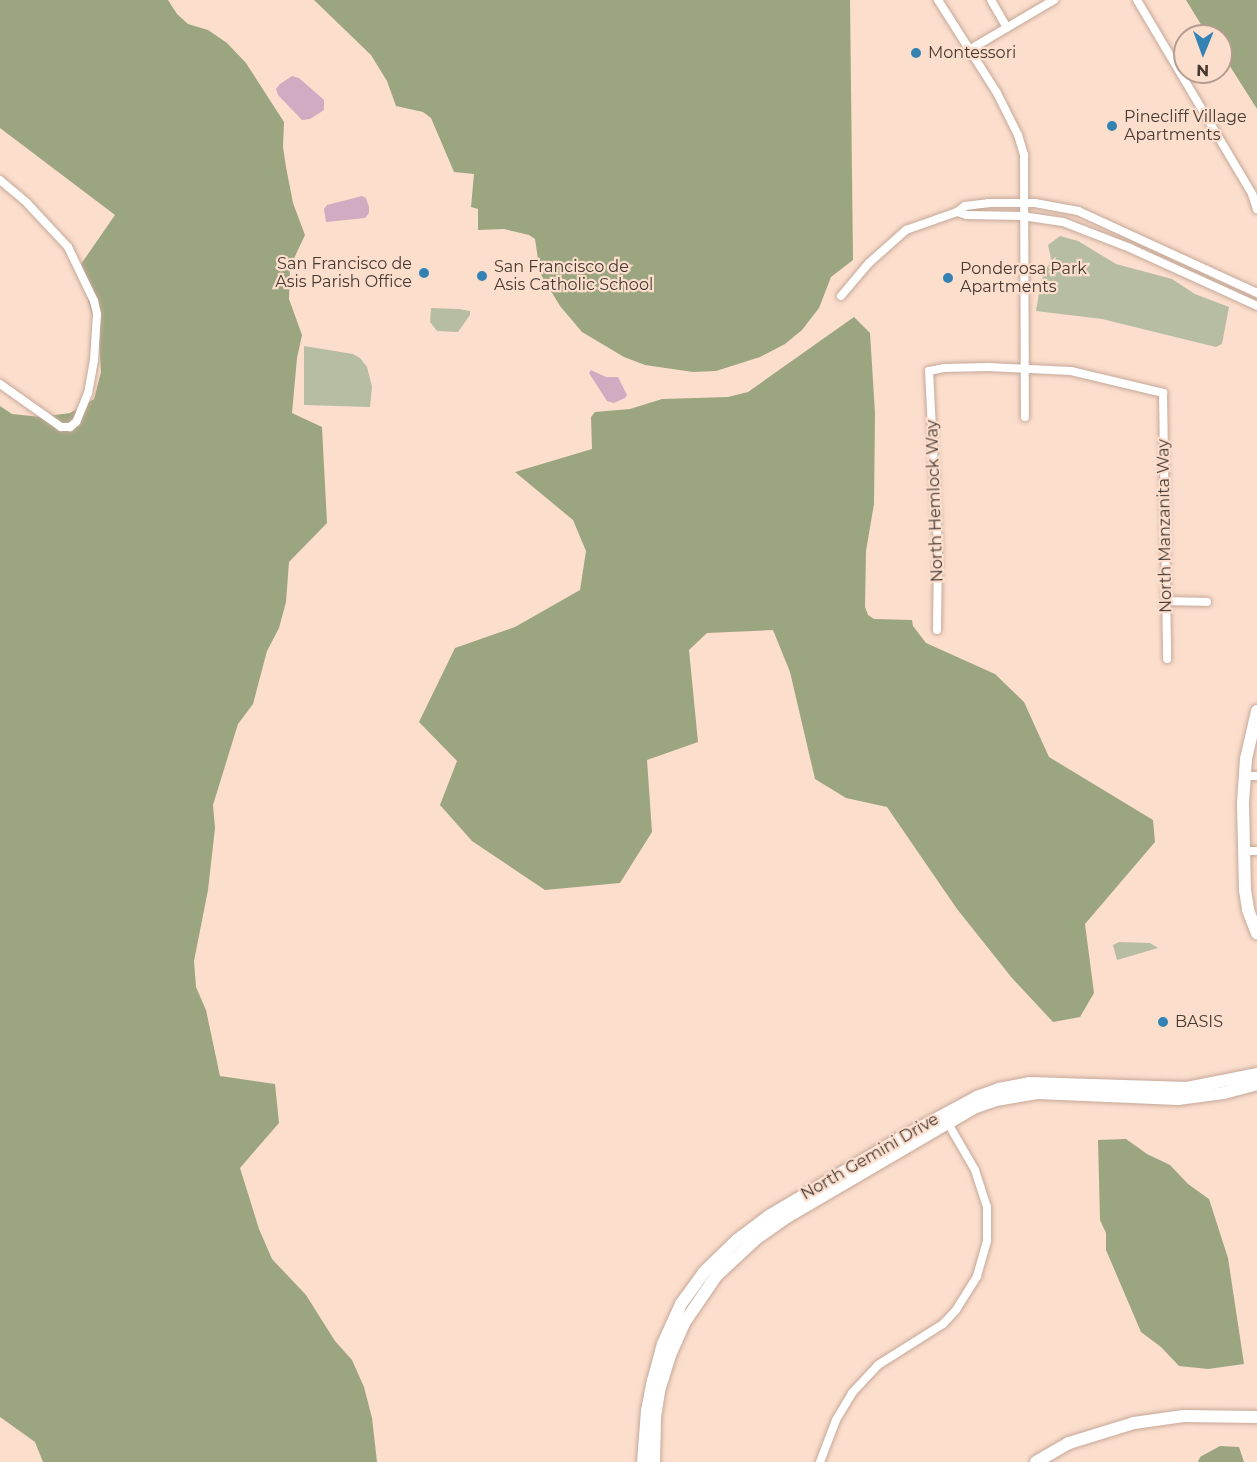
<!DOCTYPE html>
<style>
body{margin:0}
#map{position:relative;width:1257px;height:1462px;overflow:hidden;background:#fcdecd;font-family:Montserrat,sans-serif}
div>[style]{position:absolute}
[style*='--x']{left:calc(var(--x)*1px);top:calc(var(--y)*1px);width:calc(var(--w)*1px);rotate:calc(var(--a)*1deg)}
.green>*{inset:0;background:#b6bda0}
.forest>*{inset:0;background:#9ba57f}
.water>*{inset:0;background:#d1abc1}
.roads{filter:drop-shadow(0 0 2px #c5a898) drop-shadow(0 0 2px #c5a898)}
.street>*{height:8px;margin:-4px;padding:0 4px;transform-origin:4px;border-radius:4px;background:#fff}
.secondary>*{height:12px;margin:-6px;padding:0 6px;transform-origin:6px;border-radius:6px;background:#fff}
.dots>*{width:16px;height:16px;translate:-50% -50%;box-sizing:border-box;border:3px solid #fcdecd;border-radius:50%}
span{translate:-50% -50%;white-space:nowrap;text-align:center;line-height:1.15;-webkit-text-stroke:4.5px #fcdecd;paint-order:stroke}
.poi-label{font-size:16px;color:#453932}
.left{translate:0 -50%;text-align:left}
.right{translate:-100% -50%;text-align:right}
.street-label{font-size:16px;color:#453932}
.north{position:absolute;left:1173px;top:24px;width:60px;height:60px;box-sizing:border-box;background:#fcdecd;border:2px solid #b39c8f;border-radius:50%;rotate:181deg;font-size:16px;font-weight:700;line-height:24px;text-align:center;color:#453932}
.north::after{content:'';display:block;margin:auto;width:21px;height:27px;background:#3282b3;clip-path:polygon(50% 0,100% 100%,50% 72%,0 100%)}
</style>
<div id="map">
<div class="green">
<i style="clip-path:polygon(1060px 236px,1078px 241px,1116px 264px,1172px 279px,1195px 294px,1229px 307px,1222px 344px,1216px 347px,1102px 319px,1036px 311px,1041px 281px,1051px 259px,1048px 245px)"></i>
<i style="clip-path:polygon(431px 308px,459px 309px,470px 311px,470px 315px,458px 332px,437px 331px,430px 322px)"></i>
<i style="clip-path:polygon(304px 346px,353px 354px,360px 358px,367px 367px,372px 387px,370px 407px,304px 405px)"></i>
<i style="clip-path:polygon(1119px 942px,1150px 943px,1158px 948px,1117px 960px,1113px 945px)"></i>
</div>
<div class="forest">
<i style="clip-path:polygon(0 0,168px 0,177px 14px,188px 24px,208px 30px,227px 43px,246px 63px,284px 122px,283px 147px,286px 167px,293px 203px,305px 235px,290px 267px,289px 299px,302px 335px,297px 358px,292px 413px,322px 427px,327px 523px,289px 562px,286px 602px,279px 628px,267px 651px,253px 704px,238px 724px,213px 805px,215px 828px,208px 890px,194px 961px,196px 987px,206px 1010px,220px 1076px,275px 1084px,279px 1123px,240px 1168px,259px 1229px,272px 1259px,306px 1295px,335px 1341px,352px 1360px,364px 1387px,372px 1418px,377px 1462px,43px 1462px,35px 1442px,0 1417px,0 406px,12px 414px,41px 417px,70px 413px,94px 399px,101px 372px,99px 340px,79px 267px,115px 215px,0 128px)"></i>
<i style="clip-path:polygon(314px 0,850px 0,853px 260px,831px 277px,819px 308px,802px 330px,785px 344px,760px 357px,716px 371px,693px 372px,645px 365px,624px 357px,582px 332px,560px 306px,540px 273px,535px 239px,529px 235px,504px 229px,478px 230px,478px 209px,471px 207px,474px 174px,454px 172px,431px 118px,423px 112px,396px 106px,387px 81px,371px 55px)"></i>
<i style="clip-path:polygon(1186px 0,1257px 0,1257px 109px,1221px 52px,1221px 36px,1208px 36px)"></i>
<i style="clip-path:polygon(854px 317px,870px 333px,875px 413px,874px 504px,866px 551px,865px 607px,868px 615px,874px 619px,912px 620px,913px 626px,926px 643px,995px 674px,1024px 702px,1049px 757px,1153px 820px,1155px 842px,1085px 924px,1094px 993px,1080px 1017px,1053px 1022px,1012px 978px,957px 909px,887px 807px,846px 798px,815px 779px,790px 672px,773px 630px,707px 633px,689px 650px,698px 742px,647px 760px,652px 832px,620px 883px,545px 890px,472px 841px,440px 805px,457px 761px,419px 722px,455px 648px,515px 627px,580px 590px,586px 551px,573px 520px,515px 472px,592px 449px,591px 417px,595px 412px,630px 409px,662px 399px,728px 397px,748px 392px)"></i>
<i style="clip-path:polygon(1126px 1139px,1147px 1154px,1170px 1165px,1188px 1184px,1209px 1199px,1228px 1258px,1244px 1364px,1208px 1369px,1179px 1366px,1161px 1347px,1141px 1332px,1106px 1250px,1106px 1233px,1100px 1220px,1098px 1140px)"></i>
<i style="clip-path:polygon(1220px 1446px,1239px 1447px,1244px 1462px,1198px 1462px,1200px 1457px)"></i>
</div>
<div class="water">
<i style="clip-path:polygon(292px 76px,299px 78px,324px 100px,324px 110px,310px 119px,302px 120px,278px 95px,276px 89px,280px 84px)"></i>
<i style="clip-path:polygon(362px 196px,366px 198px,369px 207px,369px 213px,365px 218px,326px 222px,324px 209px,327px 205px)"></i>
<i style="clip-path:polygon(591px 370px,606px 377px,618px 377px,627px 395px,625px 398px,614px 403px,607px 401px,589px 373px)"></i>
</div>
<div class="roads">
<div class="street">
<i style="--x:938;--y:0;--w:110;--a:57.6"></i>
<i style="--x:997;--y:93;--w:47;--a:63.4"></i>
<i style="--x:1018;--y:135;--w:21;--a:73"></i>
<i style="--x:1024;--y:155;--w:262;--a:89.8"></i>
<i style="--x:991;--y:0;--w:32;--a:60"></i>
<i style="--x:1137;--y:0;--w:226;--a:59.3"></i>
<i style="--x:1252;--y:194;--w:16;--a:72"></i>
<i style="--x:969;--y:50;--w:99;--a:-30.5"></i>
<i style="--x:0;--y:180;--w:35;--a:40"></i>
<i style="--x:27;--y:203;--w:60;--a:47"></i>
<i style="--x:68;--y:247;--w:60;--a:64.3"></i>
<i style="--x:94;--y:301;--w:13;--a:77"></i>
<i style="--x:97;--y:314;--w:46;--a:93.7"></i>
<i style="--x:94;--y:360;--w:34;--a:100"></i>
<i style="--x:88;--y:393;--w:31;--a:112"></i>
<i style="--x:76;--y:422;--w:8;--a:140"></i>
<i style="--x:70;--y:427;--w:9;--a:180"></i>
<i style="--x:61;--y:427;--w:75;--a:-144.8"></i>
<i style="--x:957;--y:212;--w:10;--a:17"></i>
<i style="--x:967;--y:215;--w:55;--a:1"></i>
<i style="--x:1022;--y:216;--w:41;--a:8.3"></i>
<i style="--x:1063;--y:222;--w:72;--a:21.2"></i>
<i style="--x:1130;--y:248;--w:140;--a:24.5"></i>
<i style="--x:841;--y:296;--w:43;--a:-49.7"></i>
<i style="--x:869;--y:263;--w:50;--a:-41.7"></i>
<i style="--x:906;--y:230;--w:54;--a:-19.4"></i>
<i style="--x:957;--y:212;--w:10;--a:-37"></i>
<i style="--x:965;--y:206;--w:23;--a:-7"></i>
<i style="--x:988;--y:203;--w:47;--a:0"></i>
<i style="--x:1035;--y:203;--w:44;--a:10.5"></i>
<i style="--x:1078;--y:211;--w:197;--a:24.6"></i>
<i style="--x:1167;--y:601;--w:40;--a:1.4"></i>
<i style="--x:937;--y:630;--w:82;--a:-89.3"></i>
<i style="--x:938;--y:548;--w:177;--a:-92.9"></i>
<i style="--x:929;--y:371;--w:15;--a:-11"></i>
<i style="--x:944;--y:368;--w:44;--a:-1.3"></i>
<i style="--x:988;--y:367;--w:83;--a:2.8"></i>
<i style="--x:1071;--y:371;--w:95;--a:13.4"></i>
<i style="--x:1163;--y:393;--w:266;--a:89.1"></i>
<i style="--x:1244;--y:776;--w:13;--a:0"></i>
<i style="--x:1244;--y:851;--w:13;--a:0"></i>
<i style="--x:820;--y:1462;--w:45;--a:-69.1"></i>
<i style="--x:836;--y:1420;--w:31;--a:-59"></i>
<i style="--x:852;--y:1393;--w:38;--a:-47"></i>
<i style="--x:878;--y:1365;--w:77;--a:-32.2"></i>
<i style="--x:943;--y:1324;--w:19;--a:-47"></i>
<i style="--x:956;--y:1310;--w:40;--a:-58"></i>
<i style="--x:977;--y:1276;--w:37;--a:-74"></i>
<i style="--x:987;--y:1240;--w:33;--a:-90"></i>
<i style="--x:987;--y:1207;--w:39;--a:-108"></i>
<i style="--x:975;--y:1170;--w:58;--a:-120.1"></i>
</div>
<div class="secondary">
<i style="--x:1257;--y:711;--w:49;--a:102.9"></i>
<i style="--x:1246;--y:759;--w:44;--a:93.9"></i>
<i style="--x:1243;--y:803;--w:87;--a:88.7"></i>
<i style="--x:1245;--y:890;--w:20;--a:81"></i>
<i style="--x:1248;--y:910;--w:25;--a:69"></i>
<i style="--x:643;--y:1462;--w:51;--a:-85.5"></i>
<i style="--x:647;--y:1411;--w:31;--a:-79"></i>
<i style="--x:653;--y:1381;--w:38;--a:-75"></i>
<i style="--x:663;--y:1344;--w:44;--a:-65.8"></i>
<i style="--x:681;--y:1304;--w:39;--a:-54"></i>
<i style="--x:704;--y:1272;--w:46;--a:-44.1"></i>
<i style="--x:737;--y:1240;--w:40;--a:-37"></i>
<i style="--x:769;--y:1216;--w:151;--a:-30.6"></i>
<i style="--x:899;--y:1139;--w:89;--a:-28.3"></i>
<i style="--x:977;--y:1097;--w:23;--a:-20"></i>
<i style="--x:999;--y:1089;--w:31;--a:-11"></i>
<i style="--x:1029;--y:1083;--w:158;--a:1.8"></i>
<i style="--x:1187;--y:1088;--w:71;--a:-11.3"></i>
<i style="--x:654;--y:1462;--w:45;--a:-88.7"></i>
<i style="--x:655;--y:1417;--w:26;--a:-81"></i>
<i style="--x:659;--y:1391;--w:38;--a:-73"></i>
<i style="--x:670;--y:1355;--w:35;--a:-66"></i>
<i style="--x:684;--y:1323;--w:58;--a:-55.5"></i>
<i style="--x:717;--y:1275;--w:54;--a:-42.8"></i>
<i style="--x:757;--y:1238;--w:37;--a:-35"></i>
<i style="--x:787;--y:1217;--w:186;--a:-30.3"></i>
<i style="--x:948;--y:1123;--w:32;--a:-30"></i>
<i style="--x:976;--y:1107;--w:21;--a:-19"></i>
<i style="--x:996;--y:1100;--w:43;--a:-9.5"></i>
<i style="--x:1038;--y:1093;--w:140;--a:2.5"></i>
<i style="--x:1178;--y:1099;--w:46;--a:-7.4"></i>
<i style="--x:1224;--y:1093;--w:34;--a:-15"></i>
<i style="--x:1036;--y:1462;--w:38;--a:-30"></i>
<i style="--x:1069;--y:1443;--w:68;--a:-17.1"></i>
<i style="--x:1134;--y:1423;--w:50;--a:-8"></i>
<i style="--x:1184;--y:1416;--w:73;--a:0.8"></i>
</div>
</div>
<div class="dots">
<i style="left:916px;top:53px;background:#3282b3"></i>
<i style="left:1112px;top:126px;background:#3282b3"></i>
<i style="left:424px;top:273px;background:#3282b3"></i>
<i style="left:482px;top:276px;background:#3282b3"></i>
<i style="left:948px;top:278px;background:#3282b3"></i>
<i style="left:1163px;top:1022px;background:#3282b3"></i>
</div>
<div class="poi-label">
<span class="left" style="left:928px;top:53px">Montessori</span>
<span class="left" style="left:1124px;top:126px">Pinecliff Village<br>Apartments</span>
<span class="right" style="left:412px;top:273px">San Francisco de<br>Asis Parish Office</span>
<span class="left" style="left:494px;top:276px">San Francisco de<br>Asis Catholic School</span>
<span class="left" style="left:960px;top:278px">Ponderosa Park<br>Apartments</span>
<span class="left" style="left:1175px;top:1022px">BASIS</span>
</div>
<div class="street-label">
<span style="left:935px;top:501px;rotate:-92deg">North Hemlock Way</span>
<span style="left:1165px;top:526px;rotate:-91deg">North Manzanita Way</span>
<span style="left:870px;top:1157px;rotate:-30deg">North Gemini Drive</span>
</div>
<div class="north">N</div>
</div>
